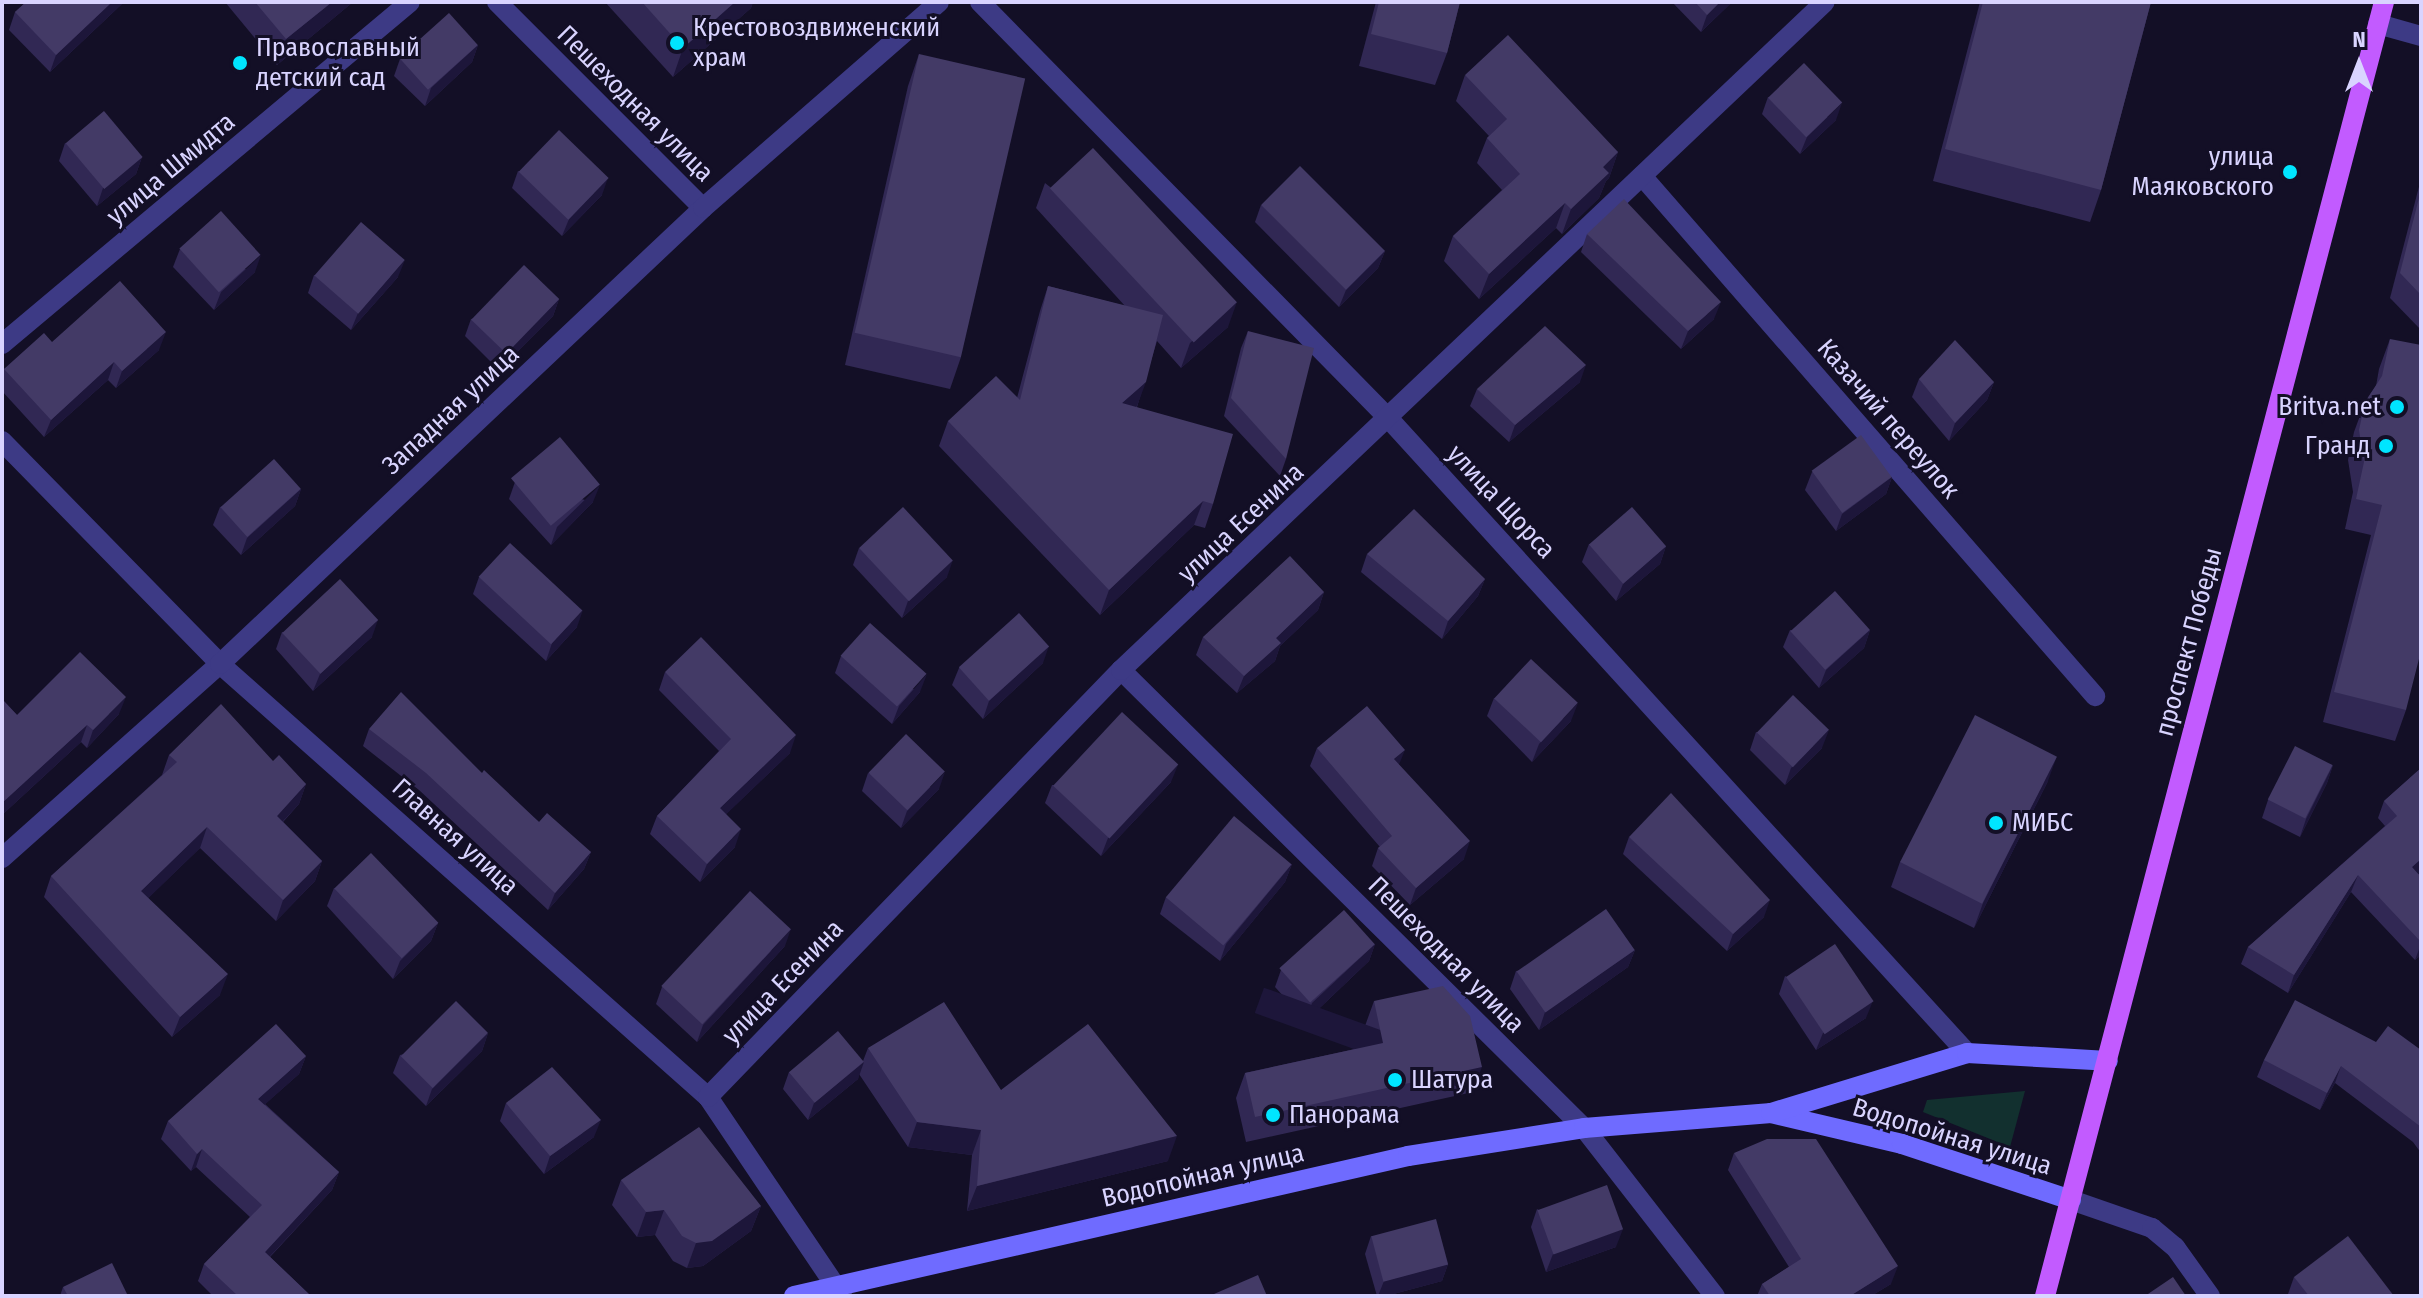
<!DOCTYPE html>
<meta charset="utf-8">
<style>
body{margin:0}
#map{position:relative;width:2423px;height:1298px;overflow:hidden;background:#130f26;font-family:"Fira Sans Condensed",sans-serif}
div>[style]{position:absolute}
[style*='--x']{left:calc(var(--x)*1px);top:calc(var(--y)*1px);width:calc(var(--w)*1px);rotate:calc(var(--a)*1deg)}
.green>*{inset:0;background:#12302f}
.street>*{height:20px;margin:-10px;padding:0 10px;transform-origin:10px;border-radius:10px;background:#3d3a85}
.secondary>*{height:20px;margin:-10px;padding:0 10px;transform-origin:10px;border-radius:10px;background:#6f6bff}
.primary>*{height:20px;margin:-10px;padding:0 10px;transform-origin:10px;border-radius:10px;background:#c25bff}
.wall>*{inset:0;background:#312854}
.shaded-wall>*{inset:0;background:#1d163a;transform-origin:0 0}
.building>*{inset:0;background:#433a66;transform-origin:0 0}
.dots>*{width:22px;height:22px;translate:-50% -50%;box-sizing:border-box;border:4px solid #130f26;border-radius:50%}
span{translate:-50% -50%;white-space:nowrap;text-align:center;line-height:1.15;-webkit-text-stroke:6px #130f26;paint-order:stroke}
.poi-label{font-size:26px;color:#d9d4ff}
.left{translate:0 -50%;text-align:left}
.right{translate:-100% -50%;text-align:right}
.street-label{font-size:26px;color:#d9d4ff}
.frame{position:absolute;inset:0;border:4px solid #d9d4ff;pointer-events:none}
.north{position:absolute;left:2319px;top:24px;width:80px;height:80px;-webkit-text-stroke:6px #130f26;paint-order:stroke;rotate:0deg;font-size:22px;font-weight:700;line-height:32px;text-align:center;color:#d9d4ff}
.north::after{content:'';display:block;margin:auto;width:28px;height:36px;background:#d9d4ff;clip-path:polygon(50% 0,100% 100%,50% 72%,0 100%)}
</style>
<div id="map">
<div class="green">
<i style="clip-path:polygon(2025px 1091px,2010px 1147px,1923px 1112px,1927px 1100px)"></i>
</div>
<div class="street">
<i style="--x:497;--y:2;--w:291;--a:45"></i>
<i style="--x:980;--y:2;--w:586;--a:45.55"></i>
<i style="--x:1390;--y:420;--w:857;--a:47.65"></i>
<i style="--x:2378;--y:24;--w:45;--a:15.6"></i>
<i style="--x:1642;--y:176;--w:690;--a:48.94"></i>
<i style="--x:2;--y:344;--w:532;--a:-39.97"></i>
<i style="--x:2;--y:441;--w:312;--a:45.6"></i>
<i style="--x:220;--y:664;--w:652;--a:41.58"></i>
<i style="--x:708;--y:1097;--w:240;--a:56"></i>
<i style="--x:1121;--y:670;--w:651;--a:44.69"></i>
<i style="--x:1584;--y:1128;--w:213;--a:52.1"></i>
<i style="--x:2;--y:858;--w:292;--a:-41.7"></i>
<i style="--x:220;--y:664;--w:664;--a:-43.35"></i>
<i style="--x:703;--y:208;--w:313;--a:-41.1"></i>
<i style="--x:708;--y:1097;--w:594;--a:-45.95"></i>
<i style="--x:1121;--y:670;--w:970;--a:-43.5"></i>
<i style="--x:2071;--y:1200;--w:86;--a:19.1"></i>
<i style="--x:2152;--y:1228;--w:30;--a:40"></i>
<i style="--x:2175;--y:1247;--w:60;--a:54.5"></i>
</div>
<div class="secondary">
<i style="--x:1771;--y:1113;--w:135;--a:13.3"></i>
<i style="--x:1902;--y:1144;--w:178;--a:18.3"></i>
<i style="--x:794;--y:1296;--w:630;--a:-12.84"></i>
<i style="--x:1408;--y:1156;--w:178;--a:-9"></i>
<i style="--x:1584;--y:1128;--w:188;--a:-4.6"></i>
<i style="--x:1771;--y:1113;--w:205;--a:-17"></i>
<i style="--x:1967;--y:1053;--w:141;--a:3.2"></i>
</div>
<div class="primary">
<i style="--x:2045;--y:1296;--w:1338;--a:-75.32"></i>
</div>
<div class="wall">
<i style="clip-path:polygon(26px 2px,124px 2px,50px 72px,9px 30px,15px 12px)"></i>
<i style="clip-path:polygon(225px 2px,353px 2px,277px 65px)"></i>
<i style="clip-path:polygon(605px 2px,753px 2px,751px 8px,673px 77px)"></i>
<i style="clip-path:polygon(1376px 2px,1460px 2px,1447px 53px,1435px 85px,1359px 66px)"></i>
<i style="clip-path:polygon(1672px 2px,1732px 2px,1701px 32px)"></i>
<i style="clip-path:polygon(1980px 2px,2151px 2px,2101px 190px,2090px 222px,1933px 181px)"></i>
<i style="clip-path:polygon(478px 45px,472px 62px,425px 106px,394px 76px,400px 59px)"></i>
<i style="clip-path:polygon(919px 54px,961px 357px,950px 389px,845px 365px,908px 86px)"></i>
<i style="clip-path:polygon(1465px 75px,1618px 152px,1609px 178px,1606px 181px,1599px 198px,1562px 234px,1556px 228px,1479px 299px,1444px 261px,1453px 236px,1502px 190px,1477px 163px,1487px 138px,1489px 136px,1456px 101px)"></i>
<i style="clip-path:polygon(1768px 97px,1836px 120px,1800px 154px,1762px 114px)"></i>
<i style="clip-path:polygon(65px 143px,142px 157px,136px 174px,97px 206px,59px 161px)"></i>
<i style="clip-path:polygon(518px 171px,602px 195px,562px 236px,512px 188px)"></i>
<i style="clip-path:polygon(2421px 179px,2421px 330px,2390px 298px)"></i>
<i style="clip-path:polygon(1045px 183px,1228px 327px,1181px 368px,1157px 341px,1137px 407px,1213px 504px,1205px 528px,1194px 525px,1100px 615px,939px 446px,948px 421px,1017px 398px,1040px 311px,1048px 286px,1125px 306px,1036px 208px)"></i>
<i style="clip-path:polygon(1261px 205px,1385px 251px,1378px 268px,1339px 307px,1255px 222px)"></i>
<i style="clip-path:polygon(1587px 234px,1714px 319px,1681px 349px,1581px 252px)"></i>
<i style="clip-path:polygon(180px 249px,255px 272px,214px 310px,173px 267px)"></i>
<i style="clip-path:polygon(314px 275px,398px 277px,351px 330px,308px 293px)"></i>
<i style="clip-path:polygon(559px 299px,553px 316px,499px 370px,465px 336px,471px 319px)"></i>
<i style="clip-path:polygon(1248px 331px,1286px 459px,1280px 476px,1224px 416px,1241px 348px)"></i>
<i style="clip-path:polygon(2390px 339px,2406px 710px,2395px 741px,2323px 722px,2371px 535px,2345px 529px,2353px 492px,2348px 460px,2354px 432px,2365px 402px,2376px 386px,2379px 369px)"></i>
<i style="clip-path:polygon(52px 342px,159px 350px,116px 388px,108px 380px,44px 437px,2px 391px,2px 374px,4px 369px)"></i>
<i style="clip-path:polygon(1919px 379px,1994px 382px,1987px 400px,1949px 441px,1912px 397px)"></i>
<i style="clip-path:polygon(1580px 382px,1509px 442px,1470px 406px,1477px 389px)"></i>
<i style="clip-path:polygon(1812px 472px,1892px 477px,1886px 494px,1836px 531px,1805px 490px)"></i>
<i style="clip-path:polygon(515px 482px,593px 502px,551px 545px,509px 499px)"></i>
<i style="clip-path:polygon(301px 489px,295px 506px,241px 555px,213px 525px,220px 507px)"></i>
<i style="clip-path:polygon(1589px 544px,1666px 546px,1660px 564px,1616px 601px,1582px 562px)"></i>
<i style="clip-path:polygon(859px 548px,947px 577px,902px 618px,853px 565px)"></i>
<i style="clip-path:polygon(1367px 554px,1485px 579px,1478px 596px,1442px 639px,1361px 572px)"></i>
<i style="clip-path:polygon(479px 577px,577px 627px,546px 661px,473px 594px)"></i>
<i style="clip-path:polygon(1324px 592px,1318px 610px,1280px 646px,1275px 661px,1237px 693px,1196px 655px,1203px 637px)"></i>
<i style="clip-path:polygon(1790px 630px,1870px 630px,1864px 648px,1819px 688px,1783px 647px)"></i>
<i style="clip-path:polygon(282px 632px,372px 637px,313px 691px,276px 649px)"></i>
<i style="clip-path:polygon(841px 656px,920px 692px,892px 724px,835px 673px)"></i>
<i style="clip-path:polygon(1043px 663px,983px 719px,952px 685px,959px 668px)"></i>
<i style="clip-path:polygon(665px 672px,790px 753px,726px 814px,735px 847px,700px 882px,650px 834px,657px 816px,719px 751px,659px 690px)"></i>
<i style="clip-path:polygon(1494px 698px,1571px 721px,1532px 762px,1487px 716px)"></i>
<i style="clip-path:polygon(2px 699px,17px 715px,119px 714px,87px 748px,81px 742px,2px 815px)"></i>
<i style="clip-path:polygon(369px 729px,482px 773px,539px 822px,591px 852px,584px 869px,548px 910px,419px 790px,363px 746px)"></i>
<i style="clip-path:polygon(1756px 732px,1822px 748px,1785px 785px,1750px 750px)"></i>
<i style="clip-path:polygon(1317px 748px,1399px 765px,1464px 859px,1410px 905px,1372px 866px,1378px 848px,1380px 847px,1310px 766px)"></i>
<i style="clip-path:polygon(169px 755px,273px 761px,306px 784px,299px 804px,283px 822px,322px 861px,315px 881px,276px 921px,200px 848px,148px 898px,220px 995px,172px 1037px,44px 897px,51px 876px,162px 775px)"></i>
<i style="clip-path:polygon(2333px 765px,2327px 783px,2300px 837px,2262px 818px,2268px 800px)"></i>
<i style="clip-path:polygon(2421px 768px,2421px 871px,2418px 873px,2421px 877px,2421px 955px,2415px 960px,2351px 892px,2288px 993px,2241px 964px,2248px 947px,2385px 826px,2378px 818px,2384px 801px)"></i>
<i style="clip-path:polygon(868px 773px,939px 789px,901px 828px,862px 791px)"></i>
<i style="clip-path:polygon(2048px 781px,1974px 928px,1891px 887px,1900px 862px)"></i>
<i style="clip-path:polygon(1171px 782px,1101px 856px,1045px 803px,1052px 785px)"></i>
<i style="clip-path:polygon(1629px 837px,1764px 917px,1727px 951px,1623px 854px)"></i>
<i style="clip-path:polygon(1292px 864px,1285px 882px,1220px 961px,1160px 914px,1166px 897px)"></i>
<i style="clip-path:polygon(334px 888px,438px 923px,431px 941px,393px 979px,327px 906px)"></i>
<i style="clip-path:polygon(1375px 944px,1369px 961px,1306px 1021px,1275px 987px,1281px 970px)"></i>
<i style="clip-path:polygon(785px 946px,697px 1042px,656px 1004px,662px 987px)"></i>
<i style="clip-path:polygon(1635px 950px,1628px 967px,1539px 1030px,1510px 989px,1516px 971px)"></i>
<i style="clip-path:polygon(1785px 976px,1866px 1018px,1816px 1050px,1779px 994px)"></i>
<i style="clip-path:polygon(1374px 1001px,1473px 1092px,1246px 1142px,1236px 1098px,1245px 1073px,1369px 1046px,1365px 1026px)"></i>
<i style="clip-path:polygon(488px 1033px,482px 1051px,426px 1106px,393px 1073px,400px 1055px)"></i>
<i style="clip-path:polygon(2376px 1042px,2421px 1050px,2421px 1153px,2413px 1142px,2335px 1083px,2320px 1110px,2257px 1077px,2264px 1060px)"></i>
<i style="clip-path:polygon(868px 1048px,1001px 1090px,1168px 1161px,967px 1211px,972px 1155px,908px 1147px,859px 1074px,858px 1079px,808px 1120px,783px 1089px,789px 1072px,863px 1061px)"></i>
<i style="clip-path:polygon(306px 1056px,299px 1074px,265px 1104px,339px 1172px,332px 1190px,270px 1257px,311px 1296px,213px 1296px,198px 1281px,204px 1264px,250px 1217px,196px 1167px,191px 1171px,161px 1139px,168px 1121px)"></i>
<i style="clip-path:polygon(506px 1103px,594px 1137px,544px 1174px,500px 1121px)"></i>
<i style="clip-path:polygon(1734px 1153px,1891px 1284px,1871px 1296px,1757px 1296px,1762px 1284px,1789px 1267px,1728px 1170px)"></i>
<i style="clip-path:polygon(621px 1180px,761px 1206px,751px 1231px,703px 1266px,687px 1268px,673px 1261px,655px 1235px,637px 1237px,612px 1205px)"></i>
<i style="clip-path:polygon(1537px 1209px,1616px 1247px,1546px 1272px,1531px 1227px)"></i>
<i style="clip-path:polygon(1371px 1236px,1448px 1264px,1442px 1281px,1386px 1296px,1377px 1296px,1365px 1254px)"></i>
<i style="clip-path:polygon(2294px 1277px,2394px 1296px,2289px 1296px,2288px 1294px)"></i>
<i style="clip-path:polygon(63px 1287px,128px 1296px,60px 1296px)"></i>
</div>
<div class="shaded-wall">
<i style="clip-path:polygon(112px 2px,124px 2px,50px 72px,56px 55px)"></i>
<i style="clip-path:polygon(332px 2px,353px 2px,277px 65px,286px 39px)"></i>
<i style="clip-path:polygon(735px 2px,753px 2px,751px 8px,673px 77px,683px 48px)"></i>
<i style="clip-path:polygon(1720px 2px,1732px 2px,1701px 32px,1707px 15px)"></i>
<i style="clip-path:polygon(478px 45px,472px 62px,425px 106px,431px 88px)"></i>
<i style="clip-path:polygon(1842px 103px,1836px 120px,1800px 154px,1807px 137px)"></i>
<i style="clip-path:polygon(1618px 152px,1609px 178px,1606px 181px,1599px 198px,1562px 234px,1571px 209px,1603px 167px)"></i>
<i style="clip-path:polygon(142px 157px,136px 174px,97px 206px,103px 188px)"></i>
<i style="clip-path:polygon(608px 178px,602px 195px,562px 236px,569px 219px)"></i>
<i style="clip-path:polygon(1565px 203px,1556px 228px,1479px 299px,1489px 274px)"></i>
<i style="clip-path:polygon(1385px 251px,1378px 268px,1339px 307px,1346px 290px)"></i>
<i style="clip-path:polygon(261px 255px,255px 272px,214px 310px,221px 292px)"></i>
<i style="clip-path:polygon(405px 260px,398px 277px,351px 330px,358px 313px)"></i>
<i style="clip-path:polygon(559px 299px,553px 316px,499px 370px,506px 353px)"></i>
<i style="clip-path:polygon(1237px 302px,1228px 327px,1181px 368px,1190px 343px)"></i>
<i style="clip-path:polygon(1721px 302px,1714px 319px,1681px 349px,1688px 331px)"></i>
<i style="clip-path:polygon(166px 332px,159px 350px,116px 388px,122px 371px)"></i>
<i style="clip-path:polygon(114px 362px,108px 380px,44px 437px,51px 420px)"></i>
<i style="clip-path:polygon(1586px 365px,1580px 382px,1509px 442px,1515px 425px)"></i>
<i style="clip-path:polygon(1146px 382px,1137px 406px,1114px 427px,1122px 403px)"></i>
<i style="clip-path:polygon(1994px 382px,1987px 400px,1949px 441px,1955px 423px)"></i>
<i style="clip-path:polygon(1892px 477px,1886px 494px,1836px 531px,1842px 514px)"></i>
<i style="clip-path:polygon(600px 485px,593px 502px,551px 545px,557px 527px)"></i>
<i style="clip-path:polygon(301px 489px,295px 506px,241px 555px,247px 538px)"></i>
<i style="clip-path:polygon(1203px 501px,1194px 525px,1100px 615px,1109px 590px)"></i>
<i style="clip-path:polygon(1666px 546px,1660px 564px,1616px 601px,1623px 584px)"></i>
<i style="clip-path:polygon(953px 560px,947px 577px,902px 618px,908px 601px)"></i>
<i style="clip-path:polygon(1485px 579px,1478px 596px,1442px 639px,1448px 621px)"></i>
<i style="clip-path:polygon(1324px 592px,1318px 610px,1280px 646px,1275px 661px,1237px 693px,1244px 676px,1276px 638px)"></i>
<i style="clip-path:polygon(583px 610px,577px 627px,546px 661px,552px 643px)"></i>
<i style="clip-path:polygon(378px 620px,372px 637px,313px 691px,320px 674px)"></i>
<i style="clip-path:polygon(1870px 630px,1864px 648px,1819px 688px,1826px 670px)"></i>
<i style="clip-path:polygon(1049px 646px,1043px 663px,983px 719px,989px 701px)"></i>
<i style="clip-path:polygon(927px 674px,920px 692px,892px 724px,899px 706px)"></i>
<i style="clip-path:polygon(126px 697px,119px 714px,87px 748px,93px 730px)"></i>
<i style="clip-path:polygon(1578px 703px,1571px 721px,1532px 762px,1539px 744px)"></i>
<i style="clip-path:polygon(87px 725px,81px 742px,2px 815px,2px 803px)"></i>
<i style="clip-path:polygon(1829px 730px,1822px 748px,1785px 785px,1791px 768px)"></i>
<i style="clip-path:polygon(796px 735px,790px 753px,714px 826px,720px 808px)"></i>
<i style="clip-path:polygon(1405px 750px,1398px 767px,1394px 759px)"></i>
<i style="clip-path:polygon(2057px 756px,2048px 781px,1974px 928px,1983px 903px)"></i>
<i style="clip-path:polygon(1178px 765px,1171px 782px,1101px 856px,1108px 838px)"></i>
<i style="clip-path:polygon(2333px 765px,2327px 783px,2300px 837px,2306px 819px)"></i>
<i style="clip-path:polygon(945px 772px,939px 789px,901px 828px,907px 811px)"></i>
<i style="clip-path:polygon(306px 784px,299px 804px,269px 836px,277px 816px)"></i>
<i style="clip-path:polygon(207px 827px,200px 848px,134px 912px,141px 891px)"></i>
<i style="clip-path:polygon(741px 829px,735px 847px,700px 882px,707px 864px)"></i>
<i style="clip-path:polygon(1470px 841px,1464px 859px,1410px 905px,1416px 888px)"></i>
<i style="clip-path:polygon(591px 852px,584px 869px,548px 910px,555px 893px)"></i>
<i style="clip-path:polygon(2421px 859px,2421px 871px,2406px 884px,2412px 867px)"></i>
<i style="clip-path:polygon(322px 861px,315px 881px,276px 921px,283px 900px)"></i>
<i style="clip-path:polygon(1292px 864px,1285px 882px,1220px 961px,1226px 944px)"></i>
<i style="clip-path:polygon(2358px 875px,2351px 892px,2288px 993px,2294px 975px)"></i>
<i style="clip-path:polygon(1770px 900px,1764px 917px,1727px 951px,1733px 934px)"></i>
<i style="clip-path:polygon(438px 923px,431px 941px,393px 979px,400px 961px)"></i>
<i style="clip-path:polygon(791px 929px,785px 946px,697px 1042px,703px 1025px)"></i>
<i style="clip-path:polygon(1375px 944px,1369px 961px,1306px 1021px,1312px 1003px)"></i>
<i style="clip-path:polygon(2421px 944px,2421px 955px,2415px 960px)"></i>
<i style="clip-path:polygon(1635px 950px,1628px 967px,1539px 1030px,1545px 1012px)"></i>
<i style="clip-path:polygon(228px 974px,220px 995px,172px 1037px,180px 1017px)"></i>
<i style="clip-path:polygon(1873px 1001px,1866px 1018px,1816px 1050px,1823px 1033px)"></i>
<i style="clip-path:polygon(488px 1033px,482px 1051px,426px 1106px,432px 1089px)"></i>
<i style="clip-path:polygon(306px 1056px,299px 1074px,252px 1116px,258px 1099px)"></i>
<i style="clip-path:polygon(864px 1062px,858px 1079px,808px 1120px,814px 1103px)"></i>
<i style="clip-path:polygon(2341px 1066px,2335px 1083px,2320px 1110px,2327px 1093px)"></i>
<i style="left:1482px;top:1067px;width:27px;height:232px;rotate:110deg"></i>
<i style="clip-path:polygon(601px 1120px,594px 1137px,544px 1174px,550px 1156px)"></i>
<i style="clip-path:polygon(917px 1122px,981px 1130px,972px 1155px,908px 1147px)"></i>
<i style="clip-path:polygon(1177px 1136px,1168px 1161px,967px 1211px,977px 1186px)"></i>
<i style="clip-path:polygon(202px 1149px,196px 1167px,191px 1171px,197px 1154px)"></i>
<i style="clip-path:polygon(339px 1172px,332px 1190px,258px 1269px,265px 1252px)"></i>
<i style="clip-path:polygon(761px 1206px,751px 1231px,703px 1266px,687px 1268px,696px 1243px)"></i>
<i style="clip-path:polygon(664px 1210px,655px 1235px,637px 1237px,646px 1212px)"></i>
<i style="clip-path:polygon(1623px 1229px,1616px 1247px,1546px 1272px,1553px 1254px)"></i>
<i style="clip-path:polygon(1448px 1264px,1442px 1281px,1386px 1296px,1378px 1296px,1384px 1281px)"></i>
<i style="clip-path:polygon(1898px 1266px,1891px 1284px,1871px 1296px,1850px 1296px)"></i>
</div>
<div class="building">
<i style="clip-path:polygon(26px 2px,112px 2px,56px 55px,15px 12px)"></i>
<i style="clip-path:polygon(255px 2px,332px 2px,286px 39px)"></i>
<i style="clip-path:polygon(642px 2px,735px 2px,683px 48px)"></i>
<i style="clip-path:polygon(1379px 2px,1460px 2px,1447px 53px,1371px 34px)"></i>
<i style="clip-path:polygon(1695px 2px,1720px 2px,1707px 15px)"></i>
<i style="clip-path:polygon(1983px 2px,2151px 2px,2101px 190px,1945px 149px)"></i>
<i style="left:449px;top:13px;width:43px;height:67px;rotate:48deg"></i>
<i style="clip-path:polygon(1508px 35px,1618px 152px,1603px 167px,1609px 173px,1571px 209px,1565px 203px,1489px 274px,1453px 236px,1520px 174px,1487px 138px,1507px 119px,1465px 75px)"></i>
<i style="left:919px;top:54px;width:109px;height:286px;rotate:13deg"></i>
<i style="left:1804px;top:63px;width:55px;height:50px;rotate:46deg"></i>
<i style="left:104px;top:111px;width:60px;height:50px;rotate:50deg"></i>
<i style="left:559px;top:130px;width:69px;height:58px;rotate:44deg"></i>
<i style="left:1093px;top:148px;width:211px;height:59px;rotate:47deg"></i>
<i style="left:1300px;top:166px;width:120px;height:55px;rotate:45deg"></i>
<i style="clip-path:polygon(2421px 190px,2421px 295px,2400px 273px)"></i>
<i style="clip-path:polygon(1624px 199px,1721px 302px,1688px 331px,1587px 234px)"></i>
<i style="left:221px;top:211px;width:59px;height:56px;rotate:48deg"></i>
<i style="left:361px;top:222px;width:58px;height:71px;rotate:41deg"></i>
<i style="left:524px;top:265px;width:49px;height:76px;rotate:44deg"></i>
<i style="clip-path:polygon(120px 281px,166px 332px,122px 371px,114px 362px,51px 420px,4px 369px,44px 333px,52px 342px)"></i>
<i style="clip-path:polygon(1048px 286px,1163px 315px,1146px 382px,1122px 403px,1233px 434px,1213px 504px,1203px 501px,1109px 590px,948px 421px,996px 376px,1020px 400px)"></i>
<i style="clip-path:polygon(1545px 326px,1586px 365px,1515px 425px,1477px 389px)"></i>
<i style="clip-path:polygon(1248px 331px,1314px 348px,1286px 459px,1231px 398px)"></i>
<i style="clip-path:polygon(2390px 339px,2421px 345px,2421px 651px,2406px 710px,2334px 692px,2382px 505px,2356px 499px,2364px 462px,2359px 430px,2365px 402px,2382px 376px)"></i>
<i style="clip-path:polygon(1955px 340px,1994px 382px,1955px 423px,1919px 379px)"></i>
<i style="left:1861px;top:435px;width:52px;height:61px;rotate:54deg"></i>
<i style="left:560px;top:437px;width:62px;height:64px;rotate:50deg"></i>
<i style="left:274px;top:459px;width:40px;height:72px;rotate:48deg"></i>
<i style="left:903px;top:507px;width:73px;height:60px;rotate:47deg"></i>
<i style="left:1632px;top:507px;width:52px;height:57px;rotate:49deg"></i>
<i style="clip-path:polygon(1414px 509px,1485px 579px,1448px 621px,1367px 554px)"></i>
<i style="left:510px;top:543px;width:99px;height:46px;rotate:43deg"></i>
<i style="clip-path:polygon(1290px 556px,1324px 592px,1276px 638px,1281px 643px,1244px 676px,1203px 637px)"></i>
<i style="left:340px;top:579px;width:56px;height:79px;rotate:47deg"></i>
<i style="left:1835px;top:591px;width:52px;height:60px;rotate:48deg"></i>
<i style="left:1019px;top:613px;width:45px;height:81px;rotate:48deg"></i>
<i style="left:870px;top:623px;width:76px;height:44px;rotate:42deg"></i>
<i style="clip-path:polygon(701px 637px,796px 735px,720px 808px,741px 829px,707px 864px,657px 816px,731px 739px,665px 672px)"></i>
<i style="clip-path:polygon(80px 652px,126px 697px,93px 730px,87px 725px,2px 803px,2px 699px,17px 715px)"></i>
<i style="left:1531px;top:659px;width:64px;height:54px;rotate:43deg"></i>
<i style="clip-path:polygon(401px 692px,482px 773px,484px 770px,539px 822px,547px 813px,591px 852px,555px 893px,426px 773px,369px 729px)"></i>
<i style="left:1793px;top:695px;width:50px;height:52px;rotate:44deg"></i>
<i style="clip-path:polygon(221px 704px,273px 761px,279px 755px,306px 784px,277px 816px,322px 861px,283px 900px,207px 827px,141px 891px,228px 974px,180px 1017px,51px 876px,177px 762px,169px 755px)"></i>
<i style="clip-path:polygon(1367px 706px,1405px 750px,1394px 759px,1470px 841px,1416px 888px,1378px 848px,1392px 836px,1317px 748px)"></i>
<i style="left:1122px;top:712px;width:77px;height:101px;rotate:43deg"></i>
<i style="left:1975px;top:715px;width:92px;height:165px;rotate:27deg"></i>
<i style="left:906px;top:734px;width:54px;height:54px;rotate:44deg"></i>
<i style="left:2295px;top:746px;width:42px;height:60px;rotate:27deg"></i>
<i style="clip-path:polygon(2421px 768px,2421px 859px,2412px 867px,2421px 877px,2421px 942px,2358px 875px,2294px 975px,2248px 947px,2397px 816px,2384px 801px)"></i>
<i style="clip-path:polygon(1671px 793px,1770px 900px,1733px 934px,1629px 837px)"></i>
<i style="left:1234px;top:816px;width:75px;height:106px;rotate:40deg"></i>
<i style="left:371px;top:853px;width:97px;height:51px;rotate:46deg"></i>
<i style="left:750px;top:891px;width:56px;height:130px;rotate:43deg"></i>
<i style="left:1606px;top:909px;width:50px;height:109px;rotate:55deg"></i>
<i style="left:1344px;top:910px;width:46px;height:87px;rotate:48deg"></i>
<i style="left:1835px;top:944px;width:69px;height:59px;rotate:56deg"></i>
<i style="clip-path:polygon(1443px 986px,1470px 1016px,1482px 1067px,1255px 1117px,1245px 1073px,1383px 1043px,1374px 1001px)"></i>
<i style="clip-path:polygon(2295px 1000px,2376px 1042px,2388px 1026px,2421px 1050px,2421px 1127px,2341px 1066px,2327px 1093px,2264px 1060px)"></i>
<i style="left:456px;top:1001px;width:45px;height:78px;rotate:45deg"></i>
<i style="clip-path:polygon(944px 1002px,1001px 1090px,1088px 1024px,1177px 1136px,977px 1186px,981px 1130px,917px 1122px,868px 1048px)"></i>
<i style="clip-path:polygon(276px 1024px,306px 1056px,258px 1099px,339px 1172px,265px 1252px,311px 1296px,238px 1296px,204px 1264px,262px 1205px,202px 1149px,197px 1154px,168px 1121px)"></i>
<i style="left:838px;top:1031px;width:40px;height:64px;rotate:50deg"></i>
<i style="clip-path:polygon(552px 1067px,601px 1120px,550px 1156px,506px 1103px)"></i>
<i style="clip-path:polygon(699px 1127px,761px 1206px,712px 1241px,696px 1243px,682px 1236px,664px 1210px,646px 1212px,621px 1180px)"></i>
<i style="clip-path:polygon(1767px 1139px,1816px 1139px,1898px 1266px,1850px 1296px,1770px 1296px,1762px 1284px,1801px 1259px,1734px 1153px)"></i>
<i style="left:1607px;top:1185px;width:47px;height:74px;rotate:70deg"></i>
<i style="left:1436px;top:1219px;width:47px;height:67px;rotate:75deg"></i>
<i style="clip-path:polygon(2348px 1236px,2394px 1296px,2309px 1296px,2294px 1277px)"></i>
<i style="clip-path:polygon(112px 1263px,128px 1296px,68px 1296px,63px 1287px)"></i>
<i style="clip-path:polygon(1258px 1275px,1267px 1296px,1215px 1296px,1214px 1294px)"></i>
<i style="clip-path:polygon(2173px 1277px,2186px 1296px,2145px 1296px)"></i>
</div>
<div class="dots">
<i style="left:677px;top:43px;background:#00e5ff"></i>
<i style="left:240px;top:63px;background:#00e5ff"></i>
<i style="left:2290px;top:172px;background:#00e5ff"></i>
<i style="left:2397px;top:407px;background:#00e5ff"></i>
<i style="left:2386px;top:446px;background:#00e5ff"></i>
<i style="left:1996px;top:823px;background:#00e5ff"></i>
<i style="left:1395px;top:1080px;background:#00e5ff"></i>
<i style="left:1273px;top:1115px;background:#00e5ff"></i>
</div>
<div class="poi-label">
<span class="left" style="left:693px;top:43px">Крестовоздвиженский<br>храм</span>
<span class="left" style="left:256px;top:63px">Православный<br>детский сад</span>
<span class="right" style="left:2274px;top:172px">улица<br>Маяковского</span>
<span class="right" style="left:2381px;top:407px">Britva.net</span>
<span class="right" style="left:2370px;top:446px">Гранд</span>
<span class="left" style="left:2012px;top:823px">МИБС</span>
<span class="left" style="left:1411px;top:1080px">Шатура</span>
<span class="left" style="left:1289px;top:1115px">Панорама</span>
</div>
<div class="street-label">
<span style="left:635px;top:104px;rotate:45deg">Пешеходная улица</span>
<span style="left:171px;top:169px;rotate:-40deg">улица Шмидта</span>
<span style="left:451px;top:410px;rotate:-43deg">Западная улица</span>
<span style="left:1888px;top:419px;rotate:49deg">Казачий переулок</span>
<span style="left:1501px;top:502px;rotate:47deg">улица Щорса</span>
<span style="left:1241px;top:523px;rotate:-43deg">улица Есенина</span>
<span style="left:2189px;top:642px;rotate:-75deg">проспект Победы</span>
<span style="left:455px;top:837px;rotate:42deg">Главная улица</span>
<span style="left:1446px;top:955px;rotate:45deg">Пешеходная улица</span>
<span style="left:783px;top:982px;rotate:-46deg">улица Есенина</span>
<span style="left:1952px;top:1137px;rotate:17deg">Водопойная улица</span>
<span style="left:1203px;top:1176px;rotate:-13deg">Водопойная улица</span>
</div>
<div class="frame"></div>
<div class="north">N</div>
</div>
